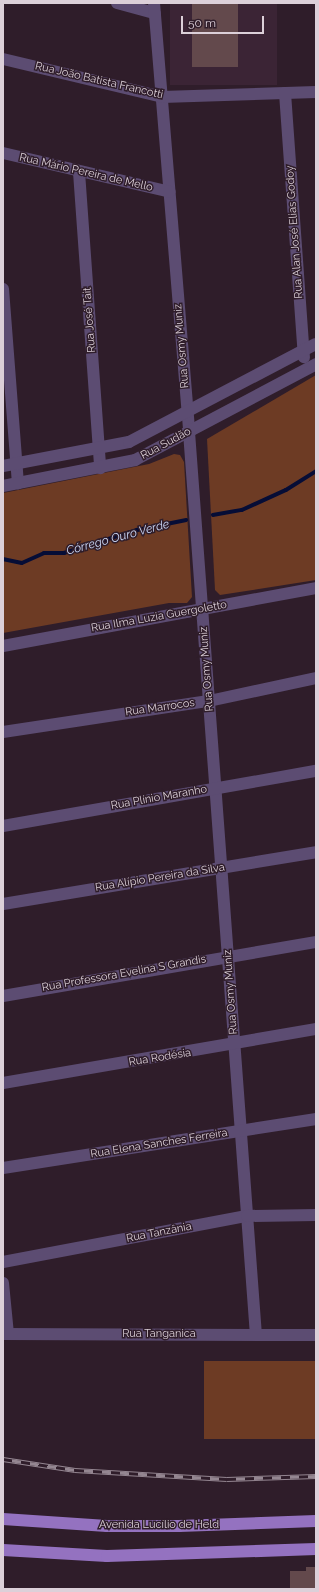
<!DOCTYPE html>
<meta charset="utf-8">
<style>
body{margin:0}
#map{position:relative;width:319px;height:1592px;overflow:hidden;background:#2f1d2a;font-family:Raleway,sans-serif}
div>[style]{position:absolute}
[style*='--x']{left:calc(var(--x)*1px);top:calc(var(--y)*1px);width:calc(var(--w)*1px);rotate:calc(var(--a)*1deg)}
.built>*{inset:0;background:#3b2435;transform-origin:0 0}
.green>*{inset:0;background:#6d3b24;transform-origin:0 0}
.stream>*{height:3.5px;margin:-1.75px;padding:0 1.75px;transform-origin:1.75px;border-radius:1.75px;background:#060d36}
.building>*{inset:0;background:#63494c;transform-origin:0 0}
.minor>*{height:12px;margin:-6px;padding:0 6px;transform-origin:6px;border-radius:6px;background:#5c4c72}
.major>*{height:12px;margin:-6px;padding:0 6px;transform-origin:6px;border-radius:6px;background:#9472c0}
.rail>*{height:4.5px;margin-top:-2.25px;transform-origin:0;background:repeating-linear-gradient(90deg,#2f1d2a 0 9px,#948691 0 18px);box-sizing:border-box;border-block:1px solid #948691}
span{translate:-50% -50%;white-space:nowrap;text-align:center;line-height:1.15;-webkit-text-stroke:3px #2f1d2a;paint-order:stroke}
.street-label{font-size:11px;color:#dcd0d9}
.water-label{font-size:12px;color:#cbd7f6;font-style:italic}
.frame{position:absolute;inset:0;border:4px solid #dcd0d9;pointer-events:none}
.scale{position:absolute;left:181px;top:16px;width:83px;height:18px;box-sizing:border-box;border:2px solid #dcd0d9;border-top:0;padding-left:5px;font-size:12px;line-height:14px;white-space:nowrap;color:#dcd0d9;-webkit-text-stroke:3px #2f1d2a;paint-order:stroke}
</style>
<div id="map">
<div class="built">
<i style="left:170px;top:3px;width:107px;height:82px"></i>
</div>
<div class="green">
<i style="clip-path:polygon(316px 375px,316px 580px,220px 595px,215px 590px,207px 439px)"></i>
<i style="clip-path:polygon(174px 454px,180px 455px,184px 462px,192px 597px,187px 603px,169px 603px,3px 633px,3px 493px,149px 464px)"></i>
<i style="left:204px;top:1361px;width:112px;height:78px"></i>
</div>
<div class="stream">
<i style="--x:213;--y:515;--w:29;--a:-10"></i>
<i style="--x:242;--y:510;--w:48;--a:-24.4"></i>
<i style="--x:286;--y:490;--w:36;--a:-32"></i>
<i style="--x:3;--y:559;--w:19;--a:12"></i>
<i style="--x:22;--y:563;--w:24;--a:-24"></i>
<i style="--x:44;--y:553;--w:20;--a:0"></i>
<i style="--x:64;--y:553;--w:77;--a:-17.5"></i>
<i style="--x:137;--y:530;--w:50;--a:-11.5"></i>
</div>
<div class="building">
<i style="left:192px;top:3px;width:46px;height:64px"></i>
<i style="clip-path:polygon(306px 1567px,316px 1567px,316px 1589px,290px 1589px,290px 1571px,306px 1571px)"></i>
</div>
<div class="minor">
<i style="--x:117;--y:3;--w:39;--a:15"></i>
<i style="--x:154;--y:3;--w:430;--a:85.3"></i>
<i style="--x:189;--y:432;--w:905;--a:85.76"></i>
<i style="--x:3;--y:59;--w:163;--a:13.4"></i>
<i style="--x:162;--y:97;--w:154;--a:-1.9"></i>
<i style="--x:285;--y:93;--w:265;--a:85.9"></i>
<i style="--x:3;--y:153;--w:171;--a:13.1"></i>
<i style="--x:79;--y:172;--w:297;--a:85.9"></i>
<i style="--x:3;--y:289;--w:195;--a:85.6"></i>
<i style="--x:3;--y:466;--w:128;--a:-10.8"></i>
<i style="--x:129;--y:442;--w:211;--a:-27.7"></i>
<i style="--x:3;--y:486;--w:135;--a:-11.1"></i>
<i style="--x:135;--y:460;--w:205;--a:-27.9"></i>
<i style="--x:3;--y:646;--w:318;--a:-10.5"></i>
<i style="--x:3;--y:732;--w:208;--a:-8.6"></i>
<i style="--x:209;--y:701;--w:109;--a:-12.1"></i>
<i style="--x:3;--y:826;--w:318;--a:-10"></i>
<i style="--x:3;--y:904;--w:317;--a:-9.4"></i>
<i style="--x:3;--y:996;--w:318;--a:-9.8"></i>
<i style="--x:3;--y:1083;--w:318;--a:-9.8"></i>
<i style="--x:3;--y:1168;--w:317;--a:-8.9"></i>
<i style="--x:3;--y:1262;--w:248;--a:-10.7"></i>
<i style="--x:247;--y:1216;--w:69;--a:-0.8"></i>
<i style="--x:3;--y:1283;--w:51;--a:84.4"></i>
<i style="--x:3;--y:1334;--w:313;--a:0.2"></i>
</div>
<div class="major">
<i style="--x:3;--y:1519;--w:104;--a:3.9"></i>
<i style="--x:107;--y:1526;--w:72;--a:0"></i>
<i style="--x:179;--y:1526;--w:137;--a:-2.1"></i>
<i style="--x:3;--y:1550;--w:104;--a:3.3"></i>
<i style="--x:107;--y:1556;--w:209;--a:-1.9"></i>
</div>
<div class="rail">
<i style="--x:3;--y:1459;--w:73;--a:8.7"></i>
<i style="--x:75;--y:1470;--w:152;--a:3.4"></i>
<i style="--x:227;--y:1479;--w:89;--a:-1.9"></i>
</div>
<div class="street-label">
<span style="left:99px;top:81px;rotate:13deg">Rua João Batista Francotti</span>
<span style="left:86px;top:173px;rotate:13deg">Rua Mário Pereira de Mello</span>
<span style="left:295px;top:232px;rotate:-94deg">Rua Alan José Elias Godoy</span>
<span style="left:90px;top:320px;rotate:-94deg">Rua José Tait</span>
<span style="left:182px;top:346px;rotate:-95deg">Rua Osmy Muniz</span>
<span style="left:166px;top:444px;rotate:-28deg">Rua Sudão</span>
<span style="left:159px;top:617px;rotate:-10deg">Rua Ilma Luzia Guergoletto</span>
<span style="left:207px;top:669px;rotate:-94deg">Rua Osmy Muniz</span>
<span style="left:160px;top:708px;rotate:-8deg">Rua Marrocos</span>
<span style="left:159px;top:798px;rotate:-10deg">Rua Plínio Maranho</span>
<span style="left:160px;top:878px;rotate:-9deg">Rua Alípio Pereira da Silva</span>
<span style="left:124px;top:974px;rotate:-10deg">Rua Professora Evelina S Grandis</span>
<span style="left:231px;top:992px;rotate:-94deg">Rua Osmy Muniz</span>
<span style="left:160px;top:1058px;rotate:-9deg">Rua Rodésia</span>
<span style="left:159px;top:1144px;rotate:-9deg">Rua Elena Sanches Ferreira</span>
<span style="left:159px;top:1233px;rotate:-11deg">Rua Tanzânia</span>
<span style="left:159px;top:1334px">Rua Tanganica</span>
<span style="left:159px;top:1525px">Avenida Lucílio de Held</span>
</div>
<div class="water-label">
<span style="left:118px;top:538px;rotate:-15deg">Córrego Ouro Verde</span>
</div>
<div class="frame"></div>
<div class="scale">50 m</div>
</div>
